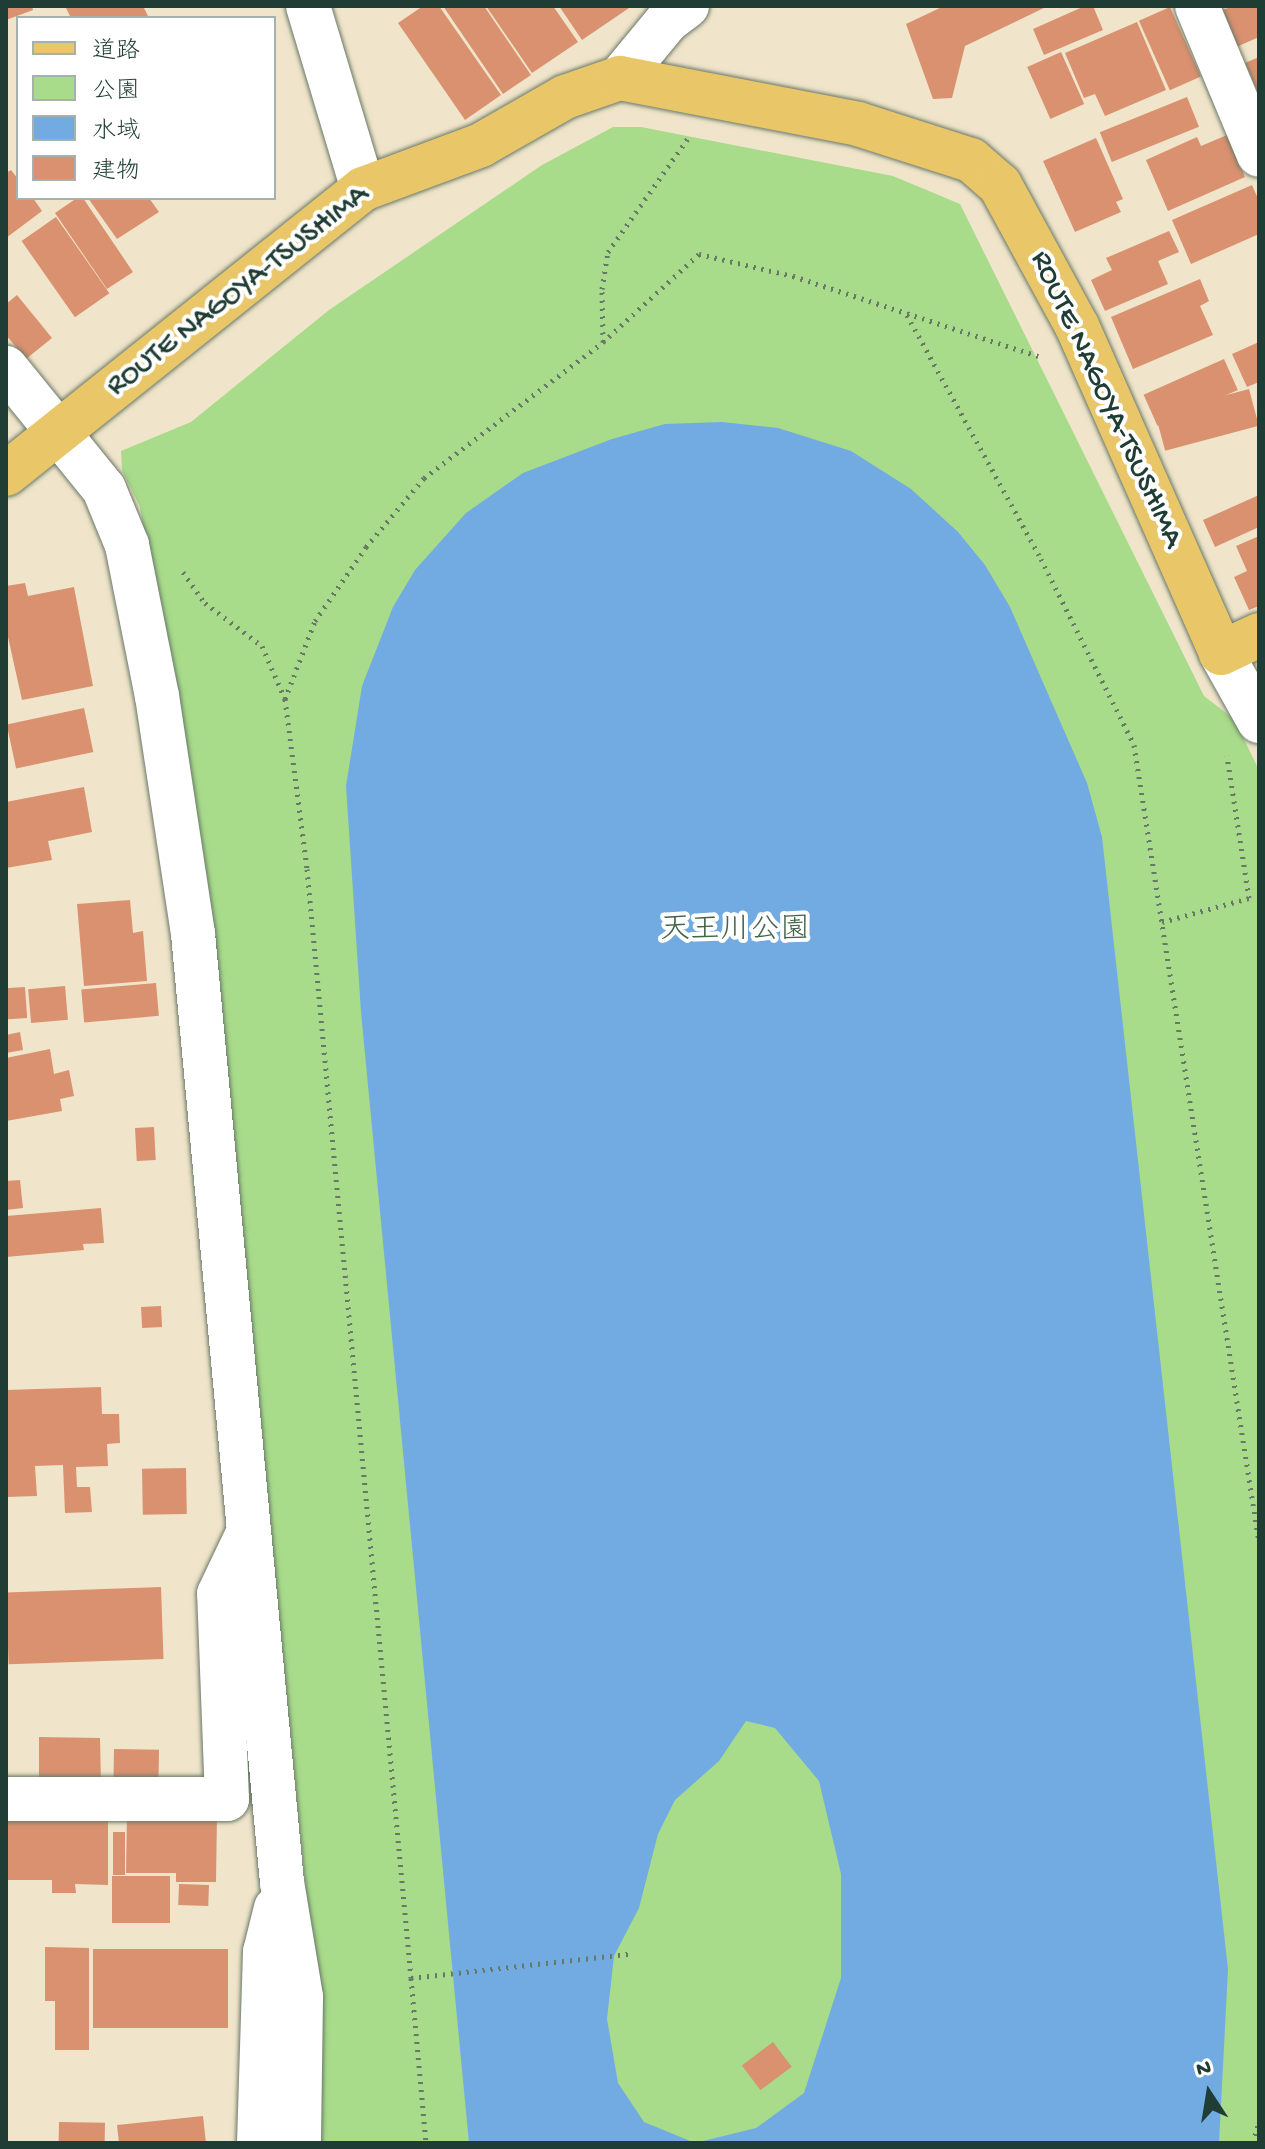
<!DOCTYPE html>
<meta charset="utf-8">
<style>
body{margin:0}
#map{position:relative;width:1265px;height:2149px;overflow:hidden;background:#f0e5ca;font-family:"Gochi Hand","Klee One",sans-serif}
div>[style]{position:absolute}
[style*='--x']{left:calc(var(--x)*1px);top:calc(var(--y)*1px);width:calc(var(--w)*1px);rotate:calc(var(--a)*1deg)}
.green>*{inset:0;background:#a8db8a}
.water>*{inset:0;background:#71abe1}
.building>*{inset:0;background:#d9916f;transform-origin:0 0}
.path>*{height:5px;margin-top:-2.5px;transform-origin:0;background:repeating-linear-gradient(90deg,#687868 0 2px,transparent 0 8px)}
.roads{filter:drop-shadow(0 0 2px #687868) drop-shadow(0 0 2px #687868)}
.minor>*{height:44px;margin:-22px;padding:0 22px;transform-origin:22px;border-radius:22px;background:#fff}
.tertiary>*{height:44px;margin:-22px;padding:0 22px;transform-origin:22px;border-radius:22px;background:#fff}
.primary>*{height:44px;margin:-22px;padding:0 22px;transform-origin:22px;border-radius:22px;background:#e9c769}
span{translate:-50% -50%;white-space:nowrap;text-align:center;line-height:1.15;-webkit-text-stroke:8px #fff;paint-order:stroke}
.street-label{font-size:30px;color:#1f3d34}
.park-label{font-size:30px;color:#41644a}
.frame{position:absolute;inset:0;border:8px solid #1f3d34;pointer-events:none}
.legend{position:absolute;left:16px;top:16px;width:260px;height:184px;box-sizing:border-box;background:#fff;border:2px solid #a5b1ae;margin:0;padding:10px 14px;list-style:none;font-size:24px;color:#1f3d34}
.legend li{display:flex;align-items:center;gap:16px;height:40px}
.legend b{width:40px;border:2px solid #a5b1ae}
.north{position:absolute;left:1169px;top:2053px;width:80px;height:80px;-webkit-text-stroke:6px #fff;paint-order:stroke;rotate:348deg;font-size:22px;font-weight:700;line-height:32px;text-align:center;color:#1f3d34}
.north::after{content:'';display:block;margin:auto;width:28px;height:36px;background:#1f3d34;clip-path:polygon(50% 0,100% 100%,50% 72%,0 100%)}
</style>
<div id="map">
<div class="green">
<i style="clip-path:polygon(613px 127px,641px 127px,893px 176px,960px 204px,1204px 696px,1234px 719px,1259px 770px,1259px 2143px,313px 2143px,310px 1930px,209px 931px,140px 507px,122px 470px,121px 451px,191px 422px,329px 310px,542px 165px)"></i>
</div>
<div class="water">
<i style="clip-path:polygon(evenodd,722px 422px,778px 428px,851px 451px,911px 489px,958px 532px,985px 565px,1010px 607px,1087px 783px,1102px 837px,1228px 1969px,1219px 2143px,469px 2143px,361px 1012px,346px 786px,362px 686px,393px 607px,415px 570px,466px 513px,523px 473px,612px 439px,665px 424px,722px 422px,746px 1721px,775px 1728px,819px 1781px,841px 1874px,841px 1978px,804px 2093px,756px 2128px,695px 2143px,644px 2122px,618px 2083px,607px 2019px,614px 1956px,639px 1908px,658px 1834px,675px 1800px,719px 1761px,746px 1721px)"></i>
</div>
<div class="building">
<i style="clip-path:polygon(6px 6px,32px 6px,33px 10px,6px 20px)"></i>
<i style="clip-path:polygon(65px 6px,143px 6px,149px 18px,71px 18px)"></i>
<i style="clip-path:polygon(423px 6px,439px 6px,501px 95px,465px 120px,398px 23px)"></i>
<i style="clip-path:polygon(443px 6px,484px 6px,531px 75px,503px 94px)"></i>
<i style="clip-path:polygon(486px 6px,553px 6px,578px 42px,532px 73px)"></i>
<i style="clip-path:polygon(559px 6px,632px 6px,582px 40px)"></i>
<i style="clip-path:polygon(944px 6px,963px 8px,1048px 6px,965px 46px,952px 98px,933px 99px,906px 24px)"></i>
<i style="clip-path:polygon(1085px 6px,1093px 6px,1103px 30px,1044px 55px,1033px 29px)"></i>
<i style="clip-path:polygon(1232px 6px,1259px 6px,1259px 37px,1234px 48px,1219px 12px)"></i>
<i style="left:1170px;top:7px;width:76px;height:34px;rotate:66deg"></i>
<i style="clip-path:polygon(1137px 22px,1166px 90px,1105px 116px,1095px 94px,1084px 98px,1065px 53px)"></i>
<i style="left:1061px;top:52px;width:57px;height:37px;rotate:66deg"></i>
<i style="clip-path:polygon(1259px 57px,1259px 95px,1245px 63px)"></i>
<i style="left:1187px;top:97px;width:32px;height:94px;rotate:68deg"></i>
<i style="clip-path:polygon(1227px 135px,1245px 177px,1168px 211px,1146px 160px,1197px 137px,1201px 146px)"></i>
<i style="clip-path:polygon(1096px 138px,1123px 199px,1116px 202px,1121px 212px,1075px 232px,1043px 161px)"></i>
<i style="clip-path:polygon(11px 170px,18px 179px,18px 198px,33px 198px,42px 211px,6px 238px,6px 173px)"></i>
<i style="clip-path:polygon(1252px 185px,1259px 201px,1259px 234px,1191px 264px,1172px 220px)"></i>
<i style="clip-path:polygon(77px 198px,83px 198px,133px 272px,107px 289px,55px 213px)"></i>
<i style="clip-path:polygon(88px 198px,149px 198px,159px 212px,117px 239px)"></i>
<i style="left:56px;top:217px;width:93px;height:42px;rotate:55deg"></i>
<i style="clip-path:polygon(1169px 231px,1179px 252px,1158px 261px,1168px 284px,1105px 311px,1091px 280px,1112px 270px,1106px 258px)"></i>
<i style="clip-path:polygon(1200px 279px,1209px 301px,1200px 306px,1213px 335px,1133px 369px,1111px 317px)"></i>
<i style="clip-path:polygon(17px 295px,52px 338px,26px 359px,6px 335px,6px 304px)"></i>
<i style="clip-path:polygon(1259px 342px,1259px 382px,1247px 387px,1232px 354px)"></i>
<i style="left:1224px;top:359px;width:34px;height:88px;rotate:66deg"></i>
<i style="left:1249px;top:389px;width:38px;height:97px;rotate:75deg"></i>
<i style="clip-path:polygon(1259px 495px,1259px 527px,1215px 547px,1203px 520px)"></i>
<i style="clip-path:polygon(1259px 536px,1259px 606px,1249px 610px,1234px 577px,1247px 571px,1236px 546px)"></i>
<i style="clip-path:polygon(25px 583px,28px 596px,74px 587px,93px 686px,22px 700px,6px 628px,6px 586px)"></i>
<i style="left:84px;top:708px;width:45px;height:79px;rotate:78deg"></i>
<i style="clip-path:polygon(84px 787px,92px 832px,48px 841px,52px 860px,6px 868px,6px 802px)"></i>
<i style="clip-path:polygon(130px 900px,133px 933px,143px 931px,147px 981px,84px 986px,77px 904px)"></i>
<i style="left:156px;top:983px;width:33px;height:75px;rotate:85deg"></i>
<i style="left:65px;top:986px;width:34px;height:37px;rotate:85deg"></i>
<i style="left:25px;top:987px;width:31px;height:19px;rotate:86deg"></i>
<i style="clip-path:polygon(20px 1032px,23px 1050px,6px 1053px,6px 1035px)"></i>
<i style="clip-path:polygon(50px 1049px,54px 1074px,69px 1070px,74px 1096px,60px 1099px,62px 1111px,6px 1121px,6px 1058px)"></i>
<i style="left:154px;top:1127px;width:33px;height:19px;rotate:87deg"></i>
<i style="clip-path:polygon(20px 1180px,23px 1208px,6px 1210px,6px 1181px)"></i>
<i style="clip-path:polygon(101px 1208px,104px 1243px,83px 1244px,84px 1250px,6px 1257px,6px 1216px)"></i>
<i style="left:161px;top:1306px;width:21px;height:20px;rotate:87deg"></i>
<i style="clip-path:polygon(101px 1387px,102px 1414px,119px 1414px,120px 1443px,107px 1444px,108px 1466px,76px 1467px,77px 1487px,90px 1487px,92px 1512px,65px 1513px,63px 1465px,35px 1466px,37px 1496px,6px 1497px,6px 1390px)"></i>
<i style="left:186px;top:1468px;width:46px;height:44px;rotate:89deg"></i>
<i style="left:161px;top:1587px;width:72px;height:155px;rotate:88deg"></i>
<i style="clip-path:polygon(39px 1737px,100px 1738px,101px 1784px,39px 1790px)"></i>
<i style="left:114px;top:1749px;width:45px;height:32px;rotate:1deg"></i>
<i style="clip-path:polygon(127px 1814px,217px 1814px,216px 1882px,176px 1882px,176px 1873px,126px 1873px)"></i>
<i style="clip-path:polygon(6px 1819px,108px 1820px,108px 1885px,75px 1884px,76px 1893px,52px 1893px,52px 1880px,6px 1880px)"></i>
<i style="left:113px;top:1832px;width:12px;height:43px"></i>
<i style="left:112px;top:1876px;width:58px;height:47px"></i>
<i style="left:179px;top:1884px;width:30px;height:21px;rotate:2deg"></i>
<i style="clip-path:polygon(45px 1947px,89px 1948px,89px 2050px,55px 2050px,55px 2001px,45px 2001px)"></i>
<i style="left:93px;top:1949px;width:135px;height:79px"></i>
<i style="left:773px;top:2042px;width:31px;height:39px;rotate:53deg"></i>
<i style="clip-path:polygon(203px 2116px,206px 2143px,119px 2143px,117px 2125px)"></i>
<i style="left:59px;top:2122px;width:46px;height:21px;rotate:1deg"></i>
</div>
<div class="path">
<i style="--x:907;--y:315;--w:278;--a:61.2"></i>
<i style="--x:1041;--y:559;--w:208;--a:63.4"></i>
<i style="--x:1134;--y:745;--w:807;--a:81.09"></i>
<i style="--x:603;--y:342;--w:130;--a:-42.5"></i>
<i style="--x:699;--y:254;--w:97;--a:13.2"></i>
<i style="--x:793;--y:276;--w:258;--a:18.1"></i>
<i style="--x:183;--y:572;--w:38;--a:55"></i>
<i style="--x:205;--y:603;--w:71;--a:37"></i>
<i style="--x:262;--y:646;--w:58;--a:66.5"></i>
<i style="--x:285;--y:699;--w:84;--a:-69"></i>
<i style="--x:315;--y:621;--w:90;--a:-55.4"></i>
<i style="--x:366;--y:547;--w:90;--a:-50"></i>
<i style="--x:424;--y:478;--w:225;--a:-37.2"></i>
<i style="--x:603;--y:342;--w:53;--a:-91.1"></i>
<i style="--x:602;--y:289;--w:37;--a:-81"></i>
<i style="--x:608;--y:252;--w:139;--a:-54.9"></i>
<i style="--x:285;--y:699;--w:171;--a:82.6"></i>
<i style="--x:307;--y:869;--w:1114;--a:84.64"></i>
<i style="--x:411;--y:1978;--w:220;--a:-6.3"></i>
<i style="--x:1162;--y:922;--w:90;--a:-15.4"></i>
<i style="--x:1249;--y:898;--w:144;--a:-98.8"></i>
<i style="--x:411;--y:1978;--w:166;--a:84.8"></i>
<i style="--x:1253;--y:2143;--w:23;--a:-75"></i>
</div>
<div class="roads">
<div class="minor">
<i style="--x:1197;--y:6;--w:161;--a:67.4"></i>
<i style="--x:620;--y:78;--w:74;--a:-50.5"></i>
<i style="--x:667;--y:21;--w:25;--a:-37"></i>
<i style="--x:6;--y:368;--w:156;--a:51"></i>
<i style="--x:104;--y:489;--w:61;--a:67.7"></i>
<i style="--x:127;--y:545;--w:154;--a:78.8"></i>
<i style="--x:157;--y:696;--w:241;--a:81.4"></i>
<i style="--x:193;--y:934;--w:952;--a:84.64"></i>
<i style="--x:282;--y:1882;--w:117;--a:80.6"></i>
<i style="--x:301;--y:1997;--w:146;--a:90.8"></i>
<i style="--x:6;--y:1799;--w:221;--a:0"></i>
<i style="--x:227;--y:1799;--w:205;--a:-92.2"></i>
<i style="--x:219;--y:1594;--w:70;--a:-64.5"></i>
<i style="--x:259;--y:2143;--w:191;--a:-88.2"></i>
<i style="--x:265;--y:1952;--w:45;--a:-76"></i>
</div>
<div class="tertiary">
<i style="--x:308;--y:6;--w:191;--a:73.3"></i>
<i style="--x:1221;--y:653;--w:78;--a:60.8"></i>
</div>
<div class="primary">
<i style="--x:6;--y:474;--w:457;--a:-38.6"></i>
<i style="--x:363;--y:189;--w:126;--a:-20.4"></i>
<i style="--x:481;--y:145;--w:97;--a:-29.7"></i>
<i style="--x:565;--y:97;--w:58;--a:-19.1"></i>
<i style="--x:620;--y:78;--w:242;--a:10.9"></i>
<i style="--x:858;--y:124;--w:119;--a:17.7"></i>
<i style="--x:971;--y:160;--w:38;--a:41"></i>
<i style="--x:1000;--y:185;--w:161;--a:61.4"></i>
<i style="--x:1077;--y:326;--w:357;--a:66.2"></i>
<i style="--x:1221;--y:653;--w:42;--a:-25.3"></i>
</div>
</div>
<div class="street-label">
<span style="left:239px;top:292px;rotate:-38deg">ROUTE NAGOYA-TSUSHIMA</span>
<span style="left:1105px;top:400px;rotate:65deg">ROUTE NAGOYA-TSUSHIMA</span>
</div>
<div class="park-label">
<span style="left:735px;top:932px">天王川公園</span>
</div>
<div class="frame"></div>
<ul class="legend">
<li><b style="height:10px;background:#e9c769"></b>道路</li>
<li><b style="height:22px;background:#a8db8a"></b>公園</li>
<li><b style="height:22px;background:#71abe1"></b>水域</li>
<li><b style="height:22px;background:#d9916f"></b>建物</li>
</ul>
<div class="north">N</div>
</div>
